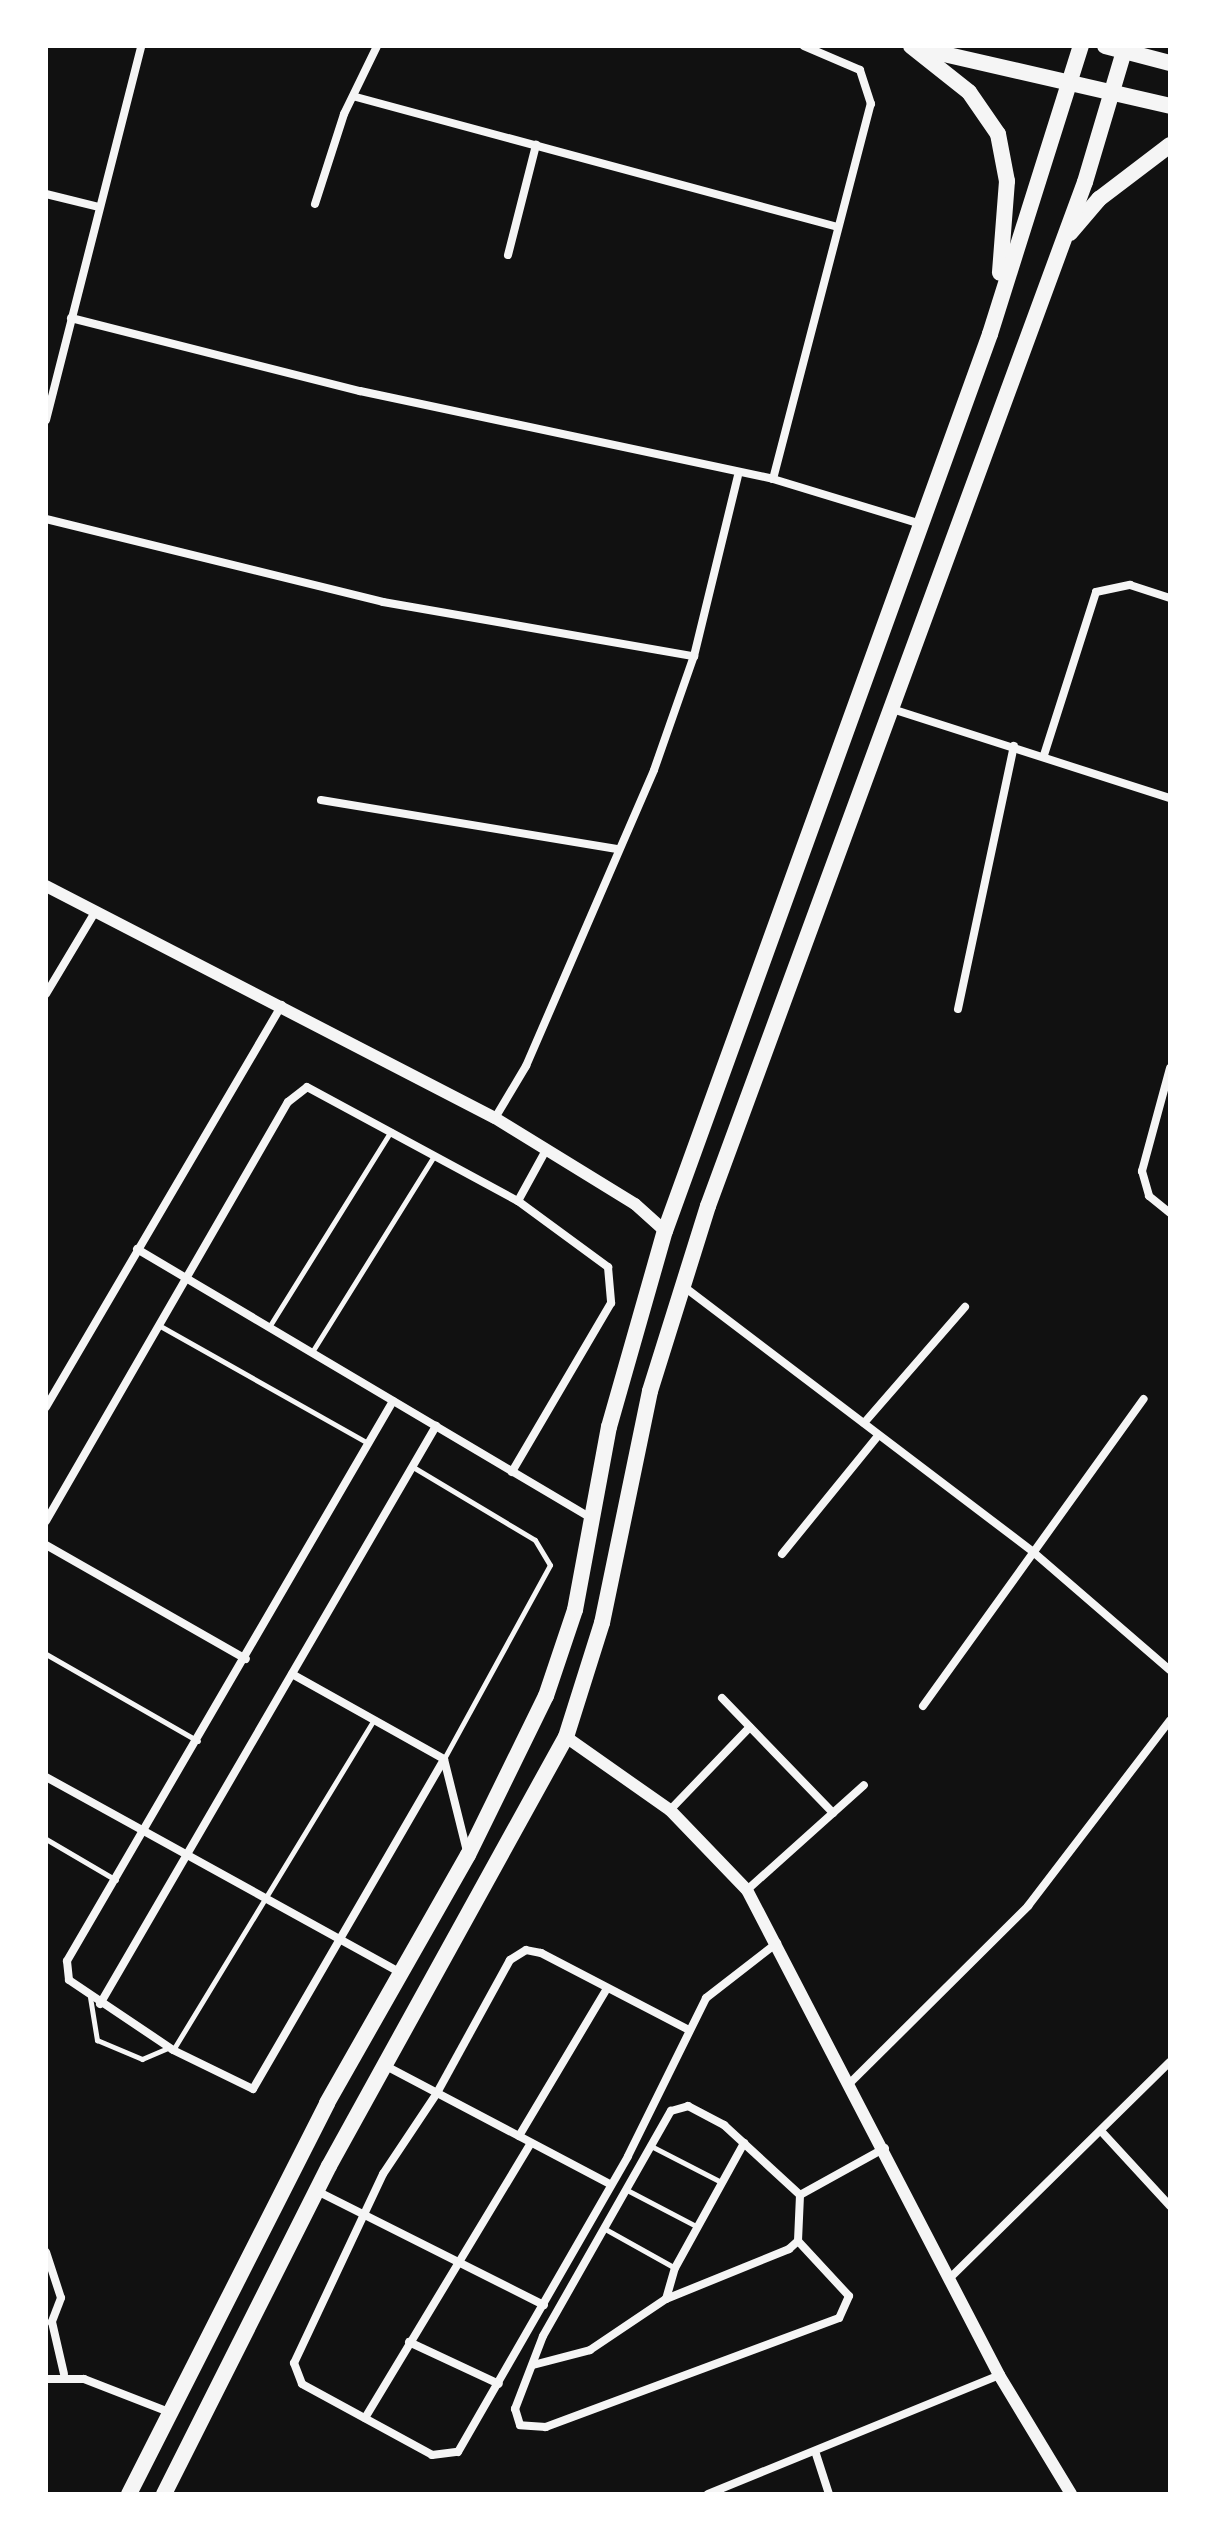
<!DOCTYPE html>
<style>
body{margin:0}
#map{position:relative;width:1216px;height:2540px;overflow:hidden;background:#111;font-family:Raleway,sans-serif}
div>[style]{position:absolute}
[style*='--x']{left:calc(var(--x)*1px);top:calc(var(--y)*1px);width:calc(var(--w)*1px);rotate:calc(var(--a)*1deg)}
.service>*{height:5px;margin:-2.5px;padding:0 2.5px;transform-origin:2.5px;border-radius:2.5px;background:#f5f5f5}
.minor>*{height:8px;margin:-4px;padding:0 4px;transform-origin:4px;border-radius:4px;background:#f5f5f5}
.tertiary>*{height:12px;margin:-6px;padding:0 6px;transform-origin:6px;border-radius:6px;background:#f5f5f5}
.primary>*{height:16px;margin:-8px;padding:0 8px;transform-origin:8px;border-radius:8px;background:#f5f5f5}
span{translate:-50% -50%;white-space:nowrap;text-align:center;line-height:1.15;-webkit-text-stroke:6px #fff;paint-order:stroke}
.frame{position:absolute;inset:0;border:48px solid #fff;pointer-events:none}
</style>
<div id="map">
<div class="service">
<i style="--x:162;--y:1327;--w:236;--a:29.4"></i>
<i style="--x:269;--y:1327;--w:231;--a:-58.1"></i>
<i style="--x:312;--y:1352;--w:231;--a:-58.1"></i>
<i style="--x:413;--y:1467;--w:142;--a:30.9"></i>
<i style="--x:535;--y:1540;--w:29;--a:59"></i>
<i style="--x:550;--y:1565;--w:221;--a:118.7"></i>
<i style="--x:46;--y:1654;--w:175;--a:29.8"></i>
<i style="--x:46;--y:1839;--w:81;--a:30.4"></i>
<i style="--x:90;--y:1997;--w:44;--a:80.8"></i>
<i style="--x:97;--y:2040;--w:49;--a:22.9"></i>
<i style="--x:142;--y:2059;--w:28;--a:-23"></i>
<i style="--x:173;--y:2050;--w:386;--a:-58.7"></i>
<i style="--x:651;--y:2146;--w:76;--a:27.2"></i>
<i style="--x:627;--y:2190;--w:78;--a:27.6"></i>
<i style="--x:607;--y:2230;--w:78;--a:29.2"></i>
</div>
<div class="minor">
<i style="--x:356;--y:97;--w:499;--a:15.1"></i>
<i style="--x:46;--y:194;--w:55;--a:13.8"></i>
<i style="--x:315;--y:204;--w:95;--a:-72.1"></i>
<i style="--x:344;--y:114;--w:76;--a:-64.1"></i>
<i style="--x:508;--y:255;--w:114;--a:-75.7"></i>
<i style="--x:71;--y:318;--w:298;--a:14.2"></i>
<i style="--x:360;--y:391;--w:422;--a:12"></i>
<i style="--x:773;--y:479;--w:155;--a:16.9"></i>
<i style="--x:46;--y:420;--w:386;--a:-75.7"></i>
<i style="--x:773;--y:479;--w:388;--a:-75.4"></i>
<i style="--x:871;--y:104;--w:36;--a:-108"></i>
<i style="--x:860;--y:70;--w:61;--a:-156.8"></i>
<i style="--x:46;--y:519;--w:347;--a:13.8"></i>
<i style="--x:383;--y:602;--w:316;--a:9.9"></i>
<i style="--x:889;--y:708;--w:295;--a:17.8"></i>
<i style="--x:1044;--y:755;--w:171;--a:-72.3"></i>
<i style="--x:1096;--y:592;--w:35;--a:-12"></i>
<i style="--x:1130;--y:585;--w:42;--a:18"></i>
<i style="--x:321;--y:800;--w:300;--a:9.4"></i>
<i style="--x:46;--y:994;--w:96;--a:-59.1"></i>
<i style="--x:958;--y:1009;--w:269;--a:-78"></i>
<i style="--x:1170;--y:1068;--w:107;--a:105.2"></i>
<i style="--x:1142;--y:1171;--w:26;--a:74"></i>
<i style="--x:1149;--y:1196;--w:27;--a:39"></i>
<i style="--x:495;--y:1118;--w:61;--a:-59.2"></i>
<i style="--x:526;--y:1066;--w:322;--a:-66.6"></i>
<i style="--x:654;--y:770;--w:121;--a:-70.7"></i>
<i style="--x:694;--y:656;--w:185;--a:-76.3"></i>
<i style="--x:518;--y:1201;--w:58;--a:-61.2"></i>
<i style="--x:137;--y:1249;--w:528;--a:30.65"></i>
<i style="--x:683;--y:1286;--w:438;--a:37.2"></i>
<i style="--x:1032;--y:1551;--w:182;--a:40.8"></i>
<i style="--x:393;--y:1401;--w:648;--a:120.21"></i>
<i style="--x:67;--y:1961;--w:19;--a:84"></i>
<i style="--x:69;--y:1980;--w:125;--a:33.9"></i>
<i style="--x:173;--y:2050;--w:89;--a:26"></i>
<i style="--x:253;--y:2089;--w:381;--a:-59.9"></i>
<i style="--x:46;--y:1407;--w:466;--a:-59.6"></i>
<i style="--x:864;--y:1423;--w:154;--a:-49"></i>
<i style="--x:46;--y:1521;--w:484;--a:-60"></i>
<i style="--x:288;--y:1102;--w:24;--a:-38"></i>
<i style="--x:307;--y:1087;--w:240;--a:28.4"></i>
<i style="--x:518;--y:1201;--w:112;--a:36.3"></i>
<i style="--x:608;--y:1267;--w:36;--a:85"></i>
<i style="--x:611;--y:1303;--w:196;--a:120.4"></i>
<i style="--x:46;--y:1545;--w:230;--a:29.7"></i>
<i style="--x:782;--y:1554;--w:152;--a:-50.9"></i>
<i style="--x:292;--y:1674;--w:174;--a:29.2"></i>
<i style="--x:444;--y:1759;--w:95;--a:76"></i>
<i style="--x:722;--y:1698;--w:160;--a:46"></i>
<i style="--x:923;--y:1706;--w:378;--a:-54.3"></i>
<i style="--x:46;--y:1777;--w:406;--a:28.9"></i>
<i style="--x:670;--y:1810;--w:115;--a:-46.1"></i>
<i style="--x:747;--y:1890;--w:157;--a:-41.9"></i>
<i style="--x:100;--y:2004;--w:669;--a:-59.83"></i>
<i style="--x:689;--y:2030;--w:167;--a:-152.5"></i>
<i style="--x:541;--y:1953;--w:15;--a:-169"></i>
<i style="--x:526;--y:1950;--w:19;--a:148"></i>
<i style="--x:510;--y:1960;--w:152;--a:118.8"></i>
<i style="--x:437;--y:2093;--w:97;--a:123.7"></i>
<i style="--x:383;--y:2174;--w:209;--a:115.2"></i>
<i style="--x:294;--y:2363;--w:22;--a:69"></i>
<i style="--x:302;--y:2384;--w:148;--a:28.6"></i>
<i style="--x:432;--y:2455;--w:26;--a:-7"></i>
<i style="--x:458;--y:2452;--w:341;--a:-60.1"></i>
<i style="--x:628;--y:2156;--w:176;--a:-63.7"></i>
<i style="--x:706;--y:1998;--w:90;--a:-37.8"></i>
<i style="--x:386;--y:2066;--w:253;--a:27.8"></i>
<i style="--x:851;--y:2082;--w:250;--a:-44.8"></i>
<i style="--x:1028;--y:1906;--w:234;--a:-52.6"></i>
<i style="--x:1101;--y:2131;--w:102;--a:47.4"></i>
<i style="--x:519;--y:2136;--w:170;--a:-59.2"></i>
<i style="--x:317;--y:2191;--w:254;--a:26.7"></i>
<i style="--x:798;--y:2241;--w:75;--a:47.2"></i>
<i style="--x:849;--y:2296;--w:24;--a:114"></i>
<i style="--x:839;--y:2318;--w:313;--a:159.6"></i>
<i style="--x:546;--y:2427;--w:26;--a:-176"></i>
<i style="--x:520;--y:2425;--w:17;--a:-107"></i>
<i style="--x:515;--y:2409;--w:78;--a:-69"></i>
<i style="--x:543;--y:2336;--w:259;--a:-60.4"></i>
<i style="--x:671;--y:2111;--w:18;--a:-16"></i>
<i style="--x:688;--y:2106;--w:41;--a:27.8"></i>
<i style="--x:724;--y:2125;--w:103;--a:42.6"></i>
<i style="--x:46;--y:2252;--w:48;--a:71.9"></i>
<i style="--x:61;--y:2298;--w:26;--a:111"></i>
<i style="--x:52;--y:2322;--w:53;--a:77"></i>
<i style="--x:953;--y:2275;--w:304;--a:-44.5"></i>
<i style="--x:666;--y:2299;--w:32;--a:-74"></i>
<i style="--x:675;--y:2268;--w:143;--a:-61.1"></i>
<i style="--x:409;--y:2342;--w:99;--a:25"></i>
<i style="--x:533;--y:2365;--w:59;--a:-14.7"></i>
<i style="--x:590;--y:2350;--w:92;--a:-33.9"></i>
<i style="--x:666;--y:2299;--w:133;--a:-22.1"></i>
<i style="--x:789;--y:2249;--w:12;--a:-42"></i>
<i style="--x:798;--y:2241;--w:46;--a:-87.5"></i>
<i style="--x:800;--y:2195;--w:97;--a:-28.9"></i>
<i style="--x:46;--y:2379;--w:38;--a:0"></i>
<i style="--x:84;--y:2379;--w:91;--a:21.2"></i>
<i style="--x:365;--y:2418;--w:321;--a:-58.9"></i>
<i style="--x:816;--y:2454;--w:42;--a:72"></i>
<i style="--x:708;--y:2494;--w:314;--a:-22.2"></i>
</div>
<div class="tertiary">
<i style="--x:46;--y:886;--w:505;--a:27.33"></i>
<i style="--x:495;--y:1118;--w:164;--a:31.6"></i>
<i style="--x:635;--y:1204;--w:40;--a:42"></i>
<i style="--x:566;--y:1737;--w:127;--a:35.1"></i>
<i style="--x:670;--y:1810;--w:111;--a:46.1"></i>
<i style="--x:747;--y:1890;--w:547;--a:62.54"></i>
<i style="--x:999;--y:2375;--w:139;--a:58.8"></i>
</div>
<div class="primary">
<i style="--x:911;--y:46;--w:74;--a:38.4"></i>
<i style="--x:969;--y:92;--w:51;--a:55.4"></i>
<i style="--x:998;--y:134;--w:48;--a:79.2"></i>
<i style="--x:1007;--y:181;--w:92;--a:94.4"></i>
<i style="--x:1105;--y:46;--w:67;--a:14.7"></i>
<i style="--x:922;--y:49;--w:254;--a:12.9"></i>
<i style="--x:1070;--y:233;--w:45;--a:-49.5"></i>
<i style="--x:1099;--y:199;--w:89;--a:-37.3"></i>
<i style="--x:129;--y:2494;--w:438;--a:-63.1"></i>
<i style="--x:327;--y:2103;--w:285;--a:-60.4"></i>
<i style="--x:468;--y:1855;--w:177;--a:-63.9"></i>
<i style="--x:546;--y:1696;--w:91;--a:-71.4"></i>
<i style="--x:575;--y:1610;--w:186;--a:-79.5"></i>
<i style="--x:609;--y:1427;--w:204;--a:-74.1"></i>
<i style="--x:665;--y:1231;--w:954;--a:-70.08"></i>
<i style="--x:990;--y:334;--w:302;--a:-72.5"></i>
<i style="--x:164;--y:2494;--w:367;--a:-63.3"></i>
<i style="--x:329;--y:2166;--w:490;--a:-61.1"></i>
<i style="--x:566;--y:1737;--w:120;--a:-72.5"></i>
<i style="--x:602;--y:1623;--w:237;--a:-78.3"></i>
<i style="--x:650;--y:1391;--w:194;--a:-72.6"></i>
<i style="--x:708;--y:1206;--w:1091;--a:-69.79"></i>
<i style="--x:1085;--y:182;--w:137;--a:-73.4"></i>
</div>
<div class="frame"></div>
</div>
